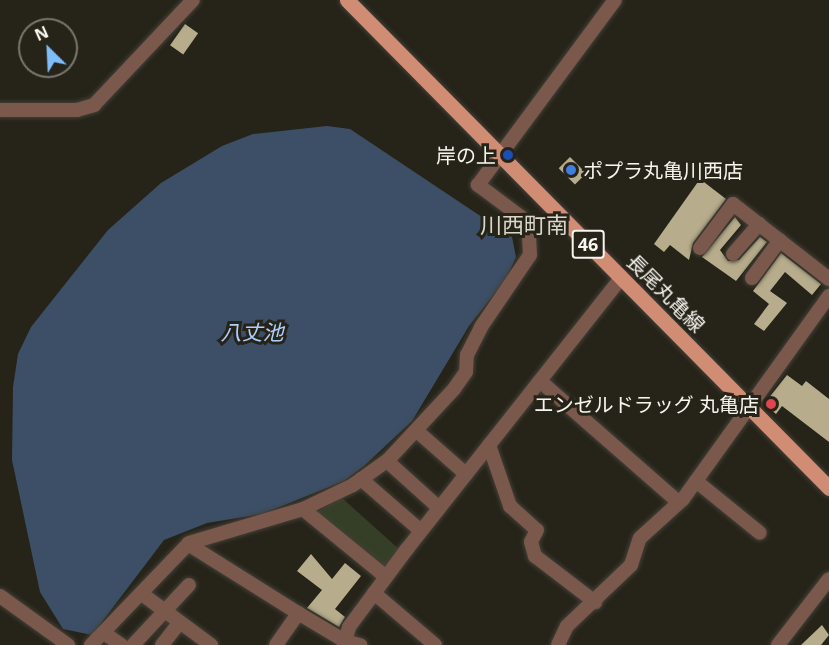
<!DOCTYPE html>
<meta charset="utf-8">
<style>
body{margin:0}
#map{position:relative;width:829px;height:645px;overflow:hidden;background:#262319;font-family:"Open Sans","Noto Sans JP",sans-serif}
div>[style]{position:absolute}
[style*='--x']{left:calc(var(--x)*1px);top:calc(var(--y)*1px);width:calc(var(--w)*1px);rotate:calc(var(--a)*1deg)}
.green>*{inset:0;background:#353f28}
.water>*{inset:0;background:#3d4f67}
.building>*{inset:0;background:#b7ad8c;transform-origin:0 0}
.roads{filter:drop-shadow(0 0 2px #434037) drop-shadow(0 0 2px #434037)}
.minor>*{height:14px;margin:-7px;padding:0 7px;transform-origin:7px;border-radius:7px;background:#7a584c}
.major>*{height:15px;margin:-7.5px;padding:0 7.5px;transform-origin:7.5px;border-radius:7.5px;background:#d18d74}
.dots>*{width:16px;height:16px;translate:-50% -50%;box-sizing:border-box;border:3px solid #262319;border-radius:50%}
span{translate:-50% -50%;white-space:nowrap;text-align:center;line-height:1.15;-webkit-text-stroke:6px #262319;paint-order:stroke}
.shield-label span{padding:2px 4px;background:#262319;border:2px solid;border-radius:4px;-webkit-text-stroke-width:0}
.shield-label{font-size:18px;color:#f7f5ee;font-weight:700}
.poi-label{font-size:20px;color:#f7f5ee}
.right{translate:-100% -50%;text-align:right}
.left{translate:0 -50%;text-align:left}
.street-label{font-size:20px;color:#f7f5ee}
.water-label{font-size:21px;color:#adcfff;font-style:italic}
.quarter-label{font-size:22px;color:#dad6c9}
.north{position:absolute;left:18px;top:18px;width:60px;height:60px;box-sizing:border-box;background:#262319;border:2px solid #7a776e;border-radius:50%;rotate:336deg;font-size:16px;font-weight:700;line-height:24px;text-align:center;color:#f7f5ee}
.north::after{content:'';display:block;margin:auto;width:21px;height:27px;background:#7ebdf9;clip-path:polygon(50% 0,100% 100%,50% 72%,0 100%)}
</style>
<div id="map">
<div class="green">
<i style="clip-path:polygon(342px 498px,400px 550px,385px 568px,316px 512px)"></i>
</div>
<div class="water">
<i style="clip-path:polygon(327px 126px,350px 129px,512px 237px,516px 257px,506px 279px,469px 326px,412px 421px,364px 466px,344px 481px,262px 514px,207px 523px,164px 540px,92px 635px,63px 629px,40px 592px,12px 460px,13px 387px,18px 354px,31px 327px,108px 230px,161px 183px,222px 146px,253px 134px)"></i>
</div>
<div class="building">
<i style="left:185px;top:24px;width:16px;height:26px;rotate:35deg"></i>
<i style="left:570px;top:157px;width:23px;height:16px;rotate:45deg"></i>
<i style="clip-path:polygon(700px 179px,726px 199px,693px 243px,689px 260px,670px 245px,664px 252px,654px 244px)"></i>
<i style="clip-path:polygon(735px 217px,741px 225px,720px 250px,728px 261px,739px 260px,760px 237px,767px 242px,736px 281px,702px 257px)"></i>
<i style="clip-path:polygon(781px 253px,821px 284px,812px 295px,785px 272px,770px 291px,787px 303px,764px 331px,754px 324px,769px 304px,753px 291px)"></i>
<i style="clip-path:polygon(787px 375px,802px 386px,806px 381px,829px 399px,829px 442px,782px 406px,776px 414px,764px 404px)"></i>
<i style="clip-path:polygon(311px 554px,332px 579px,345px 563px,361px 576px,335px 609px,345px 617px,339px 627px,307px 608px,322px 590px,297px 571px)"></i>
<i style="clip-path:polygon(822px 625px,829px 635px,821px 645px,801px 645px)"></i>
</div>
<div class="roads">
<div class="minor">
<i style="--x:0;--y:110;--w:77;--a:0"></i>
<i style="--x:77;--y:110;--w:18;--a:-16"></i>
<i style="--x:94;--y:105;--w:144;--a:-46.7"></i>
<i style="--x:700;--y:248;--w:55;--a:-53.1"></i>
<i style="--x:733;--y:204;--w:122;--a:38"></i>
<i style="--x:733;--y:254;--w:40;--a:-49"></i>
<i style="--x:752;--y:278;--w:47;--a:-53.6"></i>
<i style="--x:540;--y:381;--w:184;--a:41.2"></i>
<i style="--x:418;--y:432;--w:64;--a:41.2"></i>
<i style="--x:489;--y:445;--w:65;--a:71"></i>
<i style="--x:510;--y:506;--w:36;--a:42"></i>
<i style="--x:537;--y:530;--w:13;--a:117"></i>
<i style="--x:531;--y:542;--w:15;--a:74"></i>
<i style="--x:535;--y:556;--w:76;--a:37.5"></i>
<i style="--x:387;--y:461;--w:70;--a:42.1"></i>
<i style="--x:361;--y:479;--w:79;--a:40.9"></i>
<i style="--x:696;--y:481;--w:82;--a:39.1"></i>
<i style="--x:303;--y:509;--w:107;--a:39.3"></i>
<i style="--x:188;--y:544;--w:130;--a:32.1"></i>
<i style="--x:374;--y:593;--w:80;--a:40.4"></i>
<i style="--x:142;--y:594;--w:86;--a:36.5"></i>
<i style="--x:0;--y:596;--w:84;--a:35.8"></i>
<i style="--x:104;--y:633;--w:21;--a:35"></i>
<i style="--x:91;--y:645;--w:141;--a:-46.1"></i>
<i style="--x:189;--y:543;--w:119;--a:-16.6"></i>
<i style="--x:303;--y:509;--w:55;--a:-25.6"></i>
<i style="--x:353;--y:485;--w:43;--a:-35.5"></i>
<i style="--x:388;--y:460;--w:97;--a:-47.1"></i>
<i style="--x:454;--y:389;--w:21;--a:-55"></i>
<i style="--x:466;--y:372;--w:17;--a:-87"></i>
<i style="--x:467;--y:355;--w:31;--a:-63"></i>
<i style="--x:481;--y:327;--w:87;--a:-55.8"></i>
<i style="--x:530;--y:255;--w:21;--a:-93"></i>
<i style="--x:529;--y:234;--w:19;--a:-115"></i>
<i style="--x:521;--y:217;--w:54;--a:-143.3"></i>
<i style="--x:478;--y:185;--w:230;--a:-53.5"></i>
<i style="--x:133;--y:645;--w:82;--a:-47"></i>
<i style="--x:162;--y:645;--w:29;--a:-52"></i>
<i style="--x:276;--y:645;--w:39;--a:-55"></i>
<i style="--x:298;--y:613;--w:55;--a:30.8"></i>
<i style="--x:345;--y:641;--w:16;--a:15"></i>
<i style="--x:344;--y:645;--w:19;--a:-74"></i>
<i style="--x:349;--y:627;--w:97;--a:-53.4"></i>
<i style="--x:407;--y:549;--w:345;--a:-51.7"></i>
<i style="--x:558;--y:645;--w:21;--a:-65"></i>
<i style="--x:567;--y:626;--w:88;--a:-43.6"></i>
<i style="--x:631;--y:565;--w:28;--a:-72"></i>
<i style="--x:640;--y:538;--w:58;--a:-42.2"></i>
<i style="--x:683;--y:499;--w:250;--a:-54.3"></i>
<i style="--x:778;--y:645;--w:83;--a:-52.3"></i>
</div>
<div class="major">
<i style="--x:347;--y:0;--w:686;--a:45.35"></i>
</div>
</div>
<div class="dots">
<i style="left:508px;top:155px;background:#1a4fb4"></i>
<i style="left:571px;top:170px;background:#3f7fe0"></i>
<i style="left:771px;top:404px;background:#e0444e"></i>
</div>
<div class="shield-label">
<span style="left:588px;top:244px">46</span>
</div>
<div class="poi-label">
<span class="right" style="left:496px;top:155px">岸の上</span>
<span class="left" style="left:583px;top:170px">ポプラ丸亀川西店</span>
<span class="right" style="left:759px;top:404px">エンゼルドラッグ 丸亀店</span>
</div>
<div class="street-label">
<span style="left:666px;top:293px;rotate:45deg">長尾丸亀線</span>
</div>
<div class="water-label">
<span style="left:252px;top:332px">八丈池</span>
</div>
<div class="quarter-label">
<span style="left:524px;top:225px">川西町南</span>
</div>
<div class="north">N</div>
</div>
